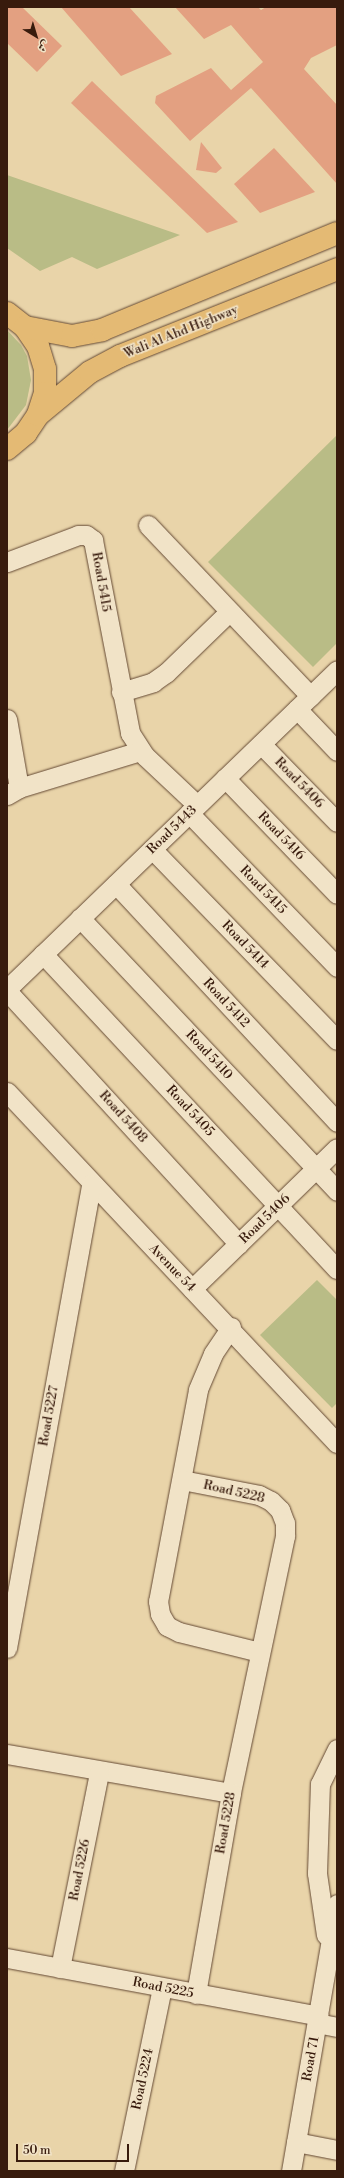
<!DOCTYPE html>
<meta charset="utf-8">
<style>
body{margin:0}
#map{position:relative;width:344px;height:2178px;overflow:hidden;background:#e9d4a9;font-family:"Libre Bodoni",Amiri,serif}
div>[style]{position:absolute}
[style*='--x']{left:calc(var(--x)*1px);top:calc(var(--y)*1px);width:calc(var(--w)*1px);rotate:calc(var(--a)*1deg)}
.green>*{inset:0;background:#b9bc86}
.building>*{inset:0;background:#e3a081}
.roads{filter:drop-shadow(0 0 1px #644934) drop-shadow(0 0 1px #644934)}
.minor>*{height:19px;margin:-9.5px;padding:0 9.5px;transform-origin:9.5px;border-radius:9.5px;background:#f1e3c7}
.major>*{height:22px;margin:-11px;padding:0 11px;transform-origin:11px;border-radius:11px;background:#e4ba74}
span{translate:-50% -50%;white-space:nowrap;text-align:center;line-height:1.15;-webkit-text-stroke:3px #f1e3c7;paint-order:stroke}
.street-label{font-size:13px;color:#381b0d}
.frame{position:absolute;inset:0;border:8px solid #381b0d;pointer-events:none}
.north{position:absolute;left:16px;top:16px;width:40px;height:40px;-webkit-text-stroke:3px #f1e3c7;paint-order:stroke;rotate:142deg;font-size:11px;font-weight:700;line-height:16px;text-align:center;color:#381b0d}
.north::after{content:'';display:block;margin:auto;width:14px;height:18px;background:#381b0d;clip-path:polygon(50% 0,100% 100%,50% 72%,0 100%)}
.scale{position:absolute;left:16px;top:2144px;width:113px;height:18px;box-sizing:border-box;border:2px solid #381b0d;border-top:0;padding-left:5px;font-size:12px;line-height:14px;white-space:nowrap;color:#381b0d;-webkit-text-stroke:3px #f1e3c7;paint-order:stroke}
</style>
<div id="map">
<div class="green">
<i style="clip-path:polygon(7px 175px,180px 235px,97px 269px,72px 257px,40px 271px,7px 248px)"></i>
<i style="clip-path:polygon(7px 330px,21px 345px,27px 356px,31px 380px,26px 405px,7px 430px)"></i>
<i style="clip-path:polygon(337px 435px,337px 643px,313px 667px,208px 562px)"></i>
<i style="clip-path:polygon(317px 1280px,337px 1300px,337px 1403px,332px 1408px,260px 1335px)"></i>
</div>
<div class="building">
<i style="clip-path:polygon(7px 7px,22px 7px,62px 46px,37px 72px,7px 43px)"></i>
<i style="clip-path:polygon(61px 7px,129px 7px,172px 54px,121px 76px)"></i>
<i style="clip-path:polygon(175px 7px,258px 7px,261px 10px,266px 7px,337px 7px,337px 45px,311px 58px,304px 69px,337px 105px,337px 184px,251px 88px,190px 141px,155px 103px,156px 96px,211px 68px,231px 90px,263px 62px,231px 25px,204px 39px)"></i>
<i style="clip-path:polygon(92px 81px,237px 221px,238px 222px,207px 233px,71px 103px)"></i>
<i style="clip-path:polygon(201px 142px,222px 168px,216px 173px,196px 170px)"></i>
<i style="clip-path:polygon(274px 148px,315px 192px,260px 213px,234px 184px)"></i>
</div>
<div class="roads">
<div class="minor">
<i style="--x:148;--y:525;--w:236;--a:46.5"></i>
<i style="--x:7;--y:562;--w:76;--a:-20.8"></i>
<i style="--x:78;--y:535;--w:8;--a:0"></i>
<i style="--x:86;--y:535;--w:9;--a:36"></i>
<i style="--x:93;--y:540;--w:197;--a:79.1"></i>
<i style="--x:130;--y:733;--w:27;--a:57"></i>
<i style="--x:145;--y:756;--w:71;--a:43.3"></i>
<i style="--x:121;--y:692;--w:34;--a:-17"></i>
<i style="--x:153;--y:682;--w:16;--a:-35"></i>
<i style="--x:166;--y:673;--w:88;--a:-44.1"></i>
<i style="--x:297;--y:709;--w:58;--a:46.4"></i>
<i style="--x:7;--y:719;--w:70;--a:80.1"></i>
<i style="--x:261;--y:744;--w:109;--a:45.7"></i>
<i style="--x:225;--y:778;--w:161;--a:46"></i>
<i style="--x:7;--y:795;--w:14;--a:-30"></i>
<i style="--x:19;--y:788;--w:127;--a:-17"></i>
<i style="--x:189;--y:813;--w:214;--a:46.1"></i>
<i style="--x:152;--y:849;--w:266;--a:45.9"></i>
<i style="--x:116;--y:884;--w:325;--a:47.1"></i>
<i style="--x:80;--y:918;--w:375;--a:46.7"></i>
<i style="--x:43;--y:954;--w:431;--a:47"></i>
<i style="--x:7;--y:989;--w:459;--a:-44"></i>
<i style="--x:7;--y:991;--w:343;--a:47.5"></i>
<i style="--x:7;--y:1092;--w:482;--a:46.8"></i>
<i style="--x:192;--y:1289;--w:202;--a:-44.2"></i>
<i style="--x:231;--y:1327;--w:32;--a:124"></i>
<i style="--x:213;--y:1354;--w:39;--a:113"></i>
<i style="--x:198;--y:1390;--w:215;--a:100.7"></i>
<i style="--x:158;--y:1601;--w:13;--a:81"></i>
<i style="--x:160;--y:1614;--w:14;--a:60"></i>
<i style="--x:167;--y:1626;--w:13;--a:27"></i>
<i style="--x:179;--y:1632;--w:83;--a:13.9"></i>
<i style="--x:182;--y:1480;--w:78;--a:11"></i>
<i style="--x:259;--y:1495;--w:13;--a:27"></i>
<i style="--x:271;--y:1501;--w:13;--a:45"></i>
<i style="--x:280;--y:1510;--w:14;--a:69"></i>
<i style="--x:285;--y:1523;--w:13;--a:90"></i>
<i style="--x:285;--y:1536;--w:263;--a:101.9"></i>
<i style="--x:231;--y:1793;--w:204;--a:99.9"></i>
<i style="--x:7;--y:1648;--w:471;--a:-79.7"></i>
<i style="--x:7;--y:1754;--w:227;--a:9.9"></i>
<i style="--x:326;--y:1935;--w:63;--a:-98.3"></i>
<i style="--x:317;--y:1873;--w:89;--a:-88.1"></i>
<i style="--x:320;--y:1784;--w:39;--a:-64"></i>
<i style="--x:7;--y:1958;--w:317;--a:10.5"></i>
<i style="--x:60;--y:1968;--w:200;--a:-78.7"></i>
<i style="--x:317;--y:2023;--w:20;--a:11"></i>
<i style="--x:296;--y:2142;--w:42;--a:11"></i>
<i style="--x:124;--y:2171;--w:187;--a:-78.3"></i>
<i style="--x:291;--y:2171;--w:271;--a:-80.2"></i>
</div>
<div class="major">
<i style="--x:7;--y:313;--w:23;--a:38"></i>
<i style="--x:25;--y:327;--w:23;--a:56"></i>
<i style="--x:38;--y:346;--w:24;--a:73"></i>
<i style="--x:45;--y:369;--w:24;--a:90"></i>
<i style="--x:45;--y:393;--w:23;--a:108"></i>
<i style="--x:38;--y:415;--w:22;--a:124"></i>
<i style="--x:26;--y:433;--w:25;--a:140"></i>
<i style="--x:25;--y:327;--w:48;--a:10.8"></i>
<i style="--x:72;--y:336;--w:31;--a:-11"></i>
<i style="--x:102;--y:330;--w:254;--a:-22.4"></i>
<i style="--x:38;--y:415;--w:67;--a:-39.6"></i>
<i style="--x:90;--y:372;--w:34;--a:-28"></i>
<i style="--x:120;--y:356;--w:234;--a:-21.8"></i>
</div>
</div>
<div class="street-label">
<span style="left:181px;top:332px;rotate:-22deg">Wali Al Ahd Highway</span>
<span style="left:101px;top:582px;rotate:80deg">Road 5415</span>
<span style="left:299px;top:783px;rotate:46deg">Road 5406</span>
<span style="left:172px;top:830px;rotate:-44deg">Road 5443</span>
<span style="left:281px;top:836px;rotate:46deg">Road 5416</span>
<span style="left:263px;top:890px;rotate:46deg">Road 5415</span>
<span style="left:245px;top:945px;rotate:46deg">Road 5414</span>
<span style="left:226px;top:1003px;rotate:47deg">Road 5412</span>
<span style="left:209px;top:1055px;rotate:47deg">Road 5410</span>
<span style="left:190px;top:1111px;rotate:47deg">Road 5405</span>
<span style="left:123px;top:1117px;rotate:48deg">Road 5408</span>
<span style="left:265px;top:1219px;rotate:-44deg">Road 5406</span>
<span style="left:172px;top:1268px;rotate:46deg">Avenue 54</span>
<span style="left:49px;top:1416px;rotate:-80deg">Road 5227</span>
<span style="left:234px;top:1492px;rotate:13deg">Road 5228</span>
<span style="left:226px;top:1823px;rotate:-80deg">Road 5228</span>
<span style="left:80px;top:1870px;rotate:-79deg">Road 5226</span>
<span style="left:163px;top:1988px;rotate:11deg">Road 5225</span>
<span style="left:311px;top:2059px;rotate:-80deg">Road 71</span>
<span style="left:143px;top:2079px;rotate:-78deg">Road 5224</span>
</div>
<div class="frame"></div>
<div class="north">ش</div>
<div class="scale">50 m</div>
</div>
